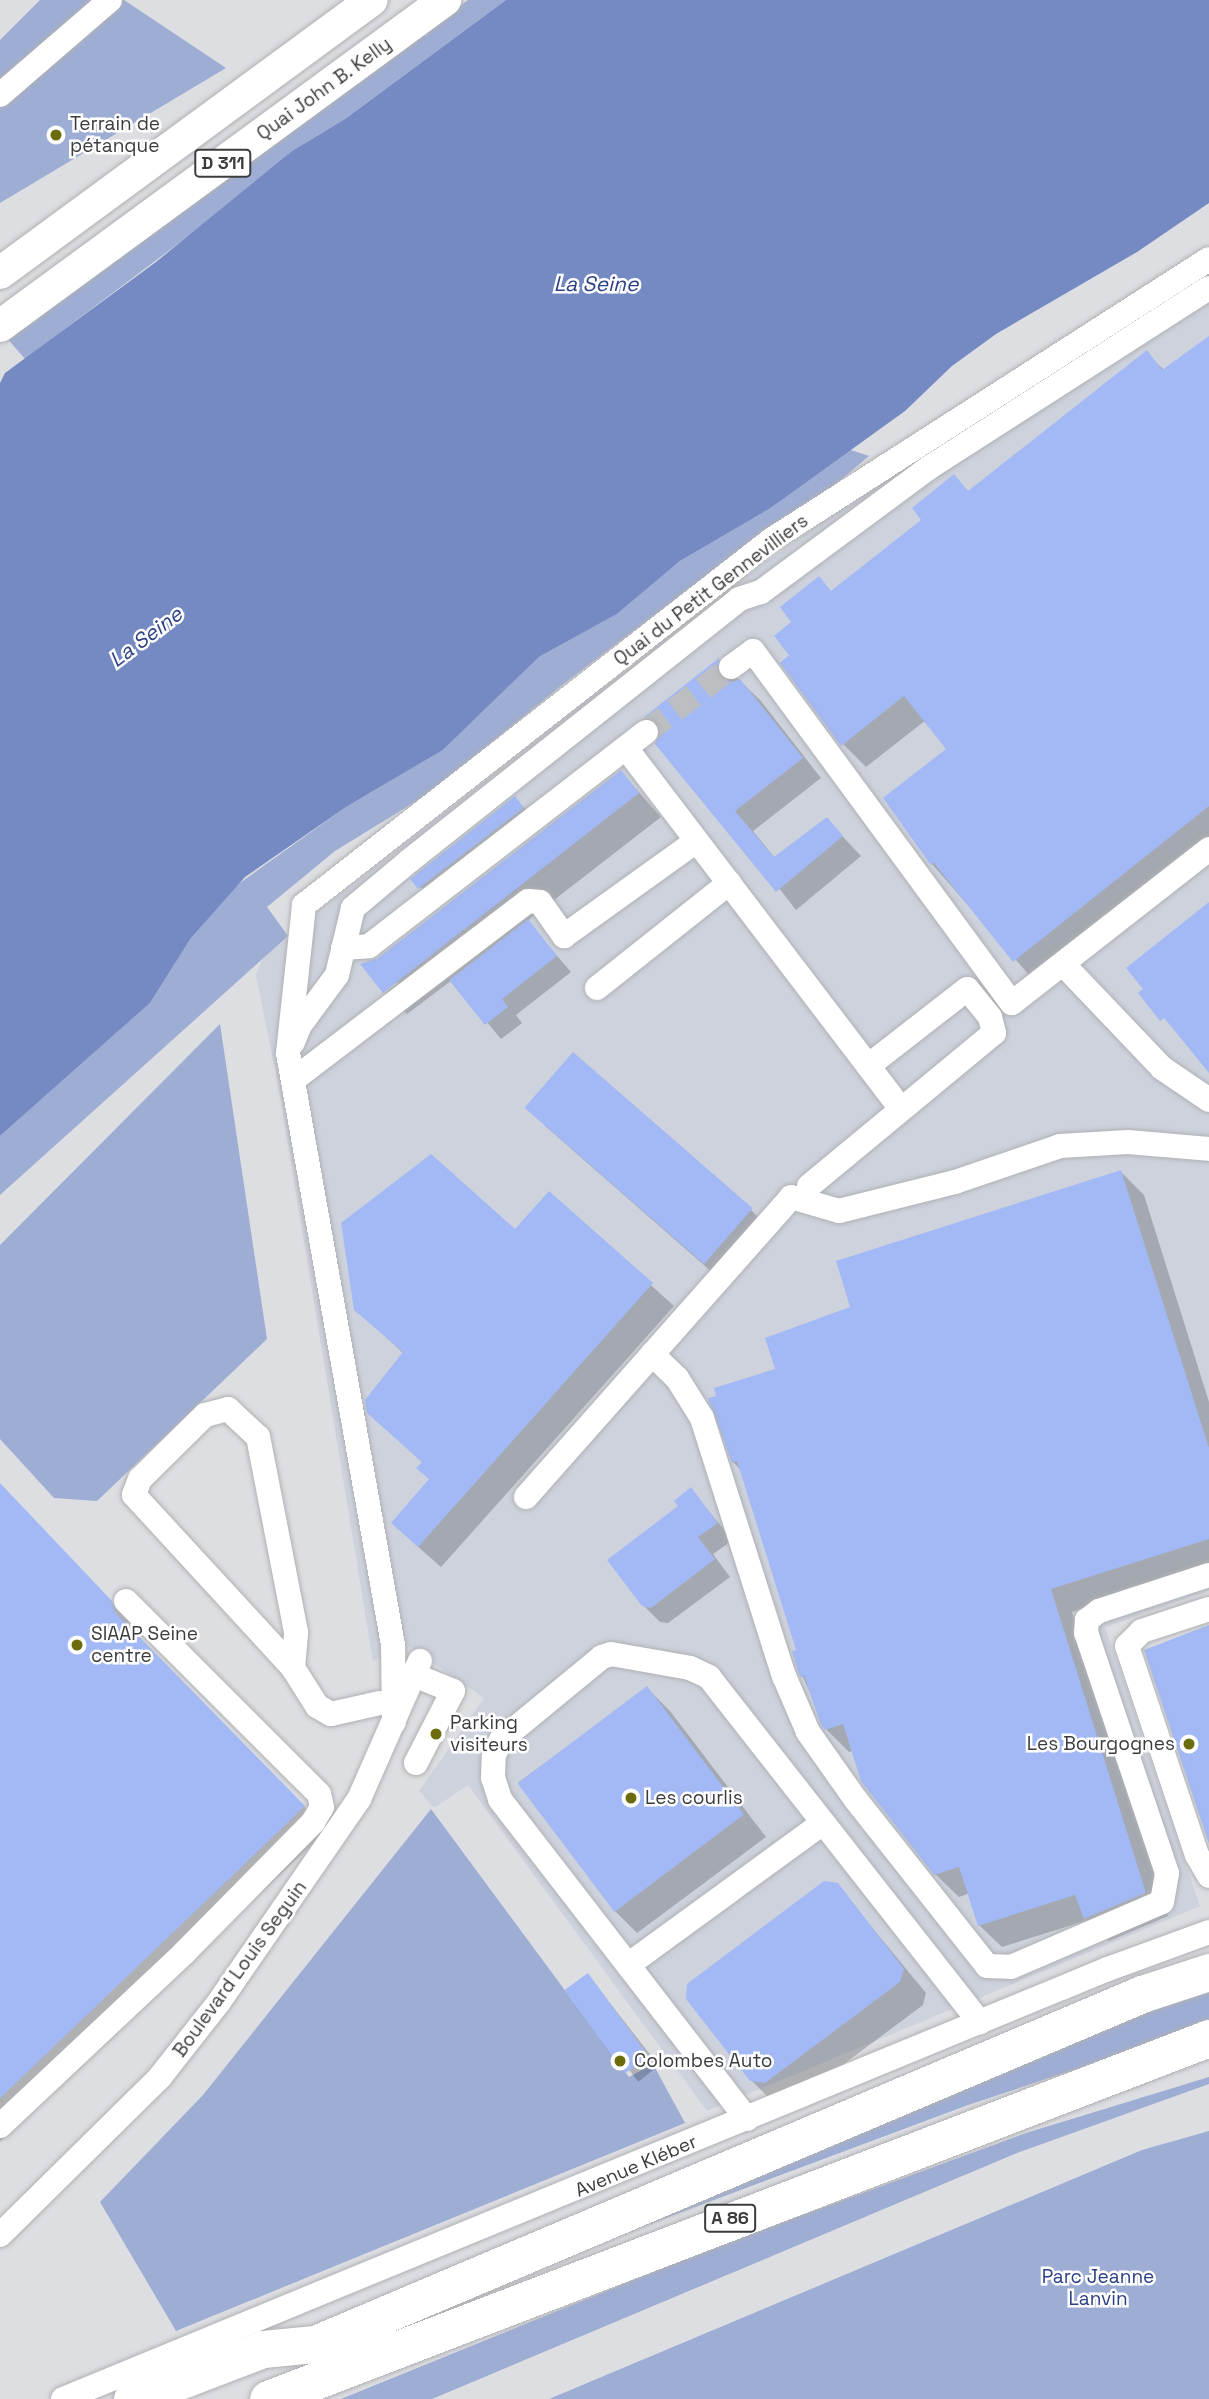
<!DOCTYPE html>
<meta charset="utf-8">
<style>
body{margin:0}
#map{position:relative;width:1209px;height:2399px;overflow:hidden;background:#dddee2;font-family:"Space Grotesk",sans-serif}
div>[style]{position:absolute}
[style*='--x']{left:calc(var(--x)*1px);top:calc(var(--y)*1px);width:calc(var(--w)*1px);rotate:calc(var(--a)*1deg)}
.built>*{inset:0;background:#ced2dd}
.green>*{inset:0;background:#9eadd4}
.water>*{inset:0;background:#758ac3}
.shadow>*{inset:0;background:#0003;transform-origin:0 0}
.building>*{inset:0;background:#a3b9f5;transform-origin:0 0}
.minor-tunnel>*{height:24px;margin-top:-12px;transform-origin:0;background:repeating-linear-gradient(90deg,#bdbec1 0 24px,transparent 0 36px)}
.roads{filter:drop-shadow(0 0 2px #afb1b4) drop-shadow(0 0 2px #afb1b4)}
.minor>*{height:24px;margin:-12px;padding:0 12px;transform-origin:12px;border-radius:12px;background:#fff}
.major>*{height:32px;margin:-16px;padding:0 16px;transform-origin:16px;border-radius:16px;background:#fff}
.highway>*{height:37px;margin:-18.5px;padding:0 18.5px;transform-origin:18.5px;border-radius:18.5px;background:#fff}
.dots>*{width:19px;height:19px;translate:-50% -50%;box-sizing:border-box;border:4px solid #fff;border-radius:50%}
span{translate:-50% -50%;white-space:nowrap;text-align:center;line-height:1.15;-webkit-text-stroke:5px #fff;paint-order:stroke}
.shield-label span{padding:2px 5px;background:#fff;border:2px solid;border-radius:5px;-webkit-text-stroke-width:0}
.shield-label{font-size:18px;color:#3b3c3e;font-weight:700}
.street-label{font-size:19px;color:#3b3c3e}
.poi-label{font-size:19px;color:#3b3c3e}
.left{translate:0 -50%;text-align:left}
.right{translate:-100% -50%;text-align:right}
.park-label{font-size:19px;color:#2a3e84}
.water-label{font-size:21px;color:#2c4085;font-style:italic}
</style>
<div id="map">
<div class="built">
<i style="clip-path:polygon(1209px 266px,1209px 1591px,1105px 1627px,1200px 1906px,707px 2111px,468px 1785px,434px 1808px,419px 1791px,484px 1698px,410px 1647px,373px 1661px,279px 1090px,256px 975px,265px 953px,743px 579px,857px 497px)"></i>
</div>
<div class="green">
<i style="clip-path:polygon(40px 0,124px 0,226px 68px,0 203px,0 40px)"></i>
<i style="clip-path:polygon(468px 0,506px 0,345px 119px,292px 151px,256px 185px,25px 359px,6px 337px)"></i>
<i style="clip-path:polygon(848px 449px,869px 456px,817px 500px,690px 588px,561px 686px,431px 792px,335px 851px,267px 907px,288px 936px,0 1195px,0 1136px,150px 1003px,191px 938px,230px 890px,346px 807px,443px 750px,539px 657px,617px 614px,680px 561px,769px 509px)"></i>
<i style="clip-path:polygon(220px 1024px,267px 1339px,97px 1501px,54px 1498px,0 1439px,0 1245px)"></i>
<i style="clip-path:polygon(431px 1809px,629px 2077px,653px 2064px,685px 2123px,176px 2331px,100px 2202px,203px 2095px)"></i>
<i style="clip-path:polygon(1209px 1984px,1209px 2025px,968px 2105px,575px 2252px)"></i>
<i style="clip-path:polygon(1209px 2077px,1209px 2084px,1017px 2153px,432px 2399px,341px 2399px,697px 2254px,1026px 2133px)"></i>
<i style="clip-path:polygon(1209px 2131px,1209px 2399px,549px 2399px,1142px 2150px)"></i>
</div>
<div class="water">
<i style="clip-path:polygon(506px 0,1209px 0,1209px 203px,1137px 252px,996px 334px,952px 366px,905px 411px,769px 509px,680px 561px,617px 614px,539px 657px,443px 750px,346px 807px,245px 877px,191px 938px,150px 1003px,0 1136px,0 383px,5px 373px,156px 262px,292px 151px,345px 119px)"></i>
</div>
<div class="shadow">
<i style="clip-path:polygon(1209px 338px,1209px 847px,1037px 984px,932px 864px,948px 749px,926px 720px,866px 767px,843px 744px,792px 655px,832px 592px,924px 520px,954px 476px,969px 492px,1146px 353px,1164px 370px)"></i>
<i style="clip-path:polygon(719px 661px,760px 700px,821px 778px,753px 831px,775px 858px,827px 820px,861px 856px,796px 910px,647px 717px)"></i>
<i style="clip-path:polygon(621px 772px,661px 817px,527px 921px,571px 972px,516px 1015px,522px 1023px,501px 1039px,452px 980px,407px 1014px,385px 993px,400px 982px,391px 984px,379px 959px)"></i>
<i style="clip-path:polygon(515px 798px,526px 810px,431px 899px,413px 879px)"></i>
<i style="clip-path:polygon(544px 1125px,751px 1210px,768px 1227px,721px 1280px)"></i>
<i style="clip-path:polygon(1121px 1172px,1144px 1195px,1209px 1402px,1209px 1566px,1072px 1612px,1168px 1916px,1109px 1941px,1088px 1920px,1002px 1947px,979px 1925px,970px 1893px,959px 1897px,935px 1874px,853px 1751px,849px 1752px,826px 1729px,800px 1670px,798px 1651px,741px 1470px,733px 1462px,777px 1370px,852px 1308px)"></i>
<i style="clip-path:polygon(549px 1193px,674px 1306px,441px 1567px,416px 1545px,431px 1480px,423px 1463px,369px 1413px,404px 1354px,356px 1309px,516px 1231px)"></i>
<i style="clip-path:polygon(0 1484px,134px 1626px,138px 1636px,327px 1830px,0 2142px)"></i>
<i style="clip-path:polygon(691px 1490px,733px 1540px,713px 1554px,730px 1577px,668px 1623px,660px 1622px,643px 1605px,680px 1507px)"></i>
<i style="clip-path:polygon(647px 1688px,670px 1711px,766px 1837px,637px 1933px,614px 1910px,519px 1782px)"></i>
<i style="clip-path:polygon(837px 1885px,926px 1993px,923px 2005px,789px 2105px,775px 2104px,751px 2080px)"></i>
<i style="left:588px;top:1975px;width:115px;height:26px;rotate:52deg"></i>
</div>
<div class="building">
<i style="clip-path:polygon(1209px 336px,1209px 806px,1013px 962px,934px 863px,931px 865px,883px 798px,946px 749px,904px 696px,841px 746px,780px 663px,789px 655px,774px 636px,791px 622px,780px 607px,819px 576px,831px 591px,921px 520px,912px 508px,954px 474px,968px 491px,1147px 350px,1162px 370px)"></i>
<i style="clip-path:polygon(719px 658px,719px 676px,732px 682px,740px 679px,803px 758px,735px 811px,774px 857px,827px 817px,843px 836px,776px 892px,655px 744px,661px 729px,652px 719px,644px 717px)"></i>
<i style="clip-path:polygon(621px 770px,639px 793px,383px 993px,360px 964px,378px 958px)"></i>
<i style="clip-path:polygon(515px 796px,524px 808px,418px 889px,410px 879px)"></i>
<i style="clip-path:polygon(1209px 902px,1209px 1073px,1170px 1025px,1164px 1018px,1160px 1021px,1138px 993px,1143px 989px,1126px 968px)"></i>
<i style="clip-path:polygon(528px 919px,557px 956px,502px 999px,508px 1007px,485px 1025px,449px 980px)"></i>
<i style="left:573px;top:1052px;width:238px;height:74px;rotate:41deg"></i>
<i style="clip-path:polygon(431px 1154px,515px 1229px,549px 1191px,653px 1283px,418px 1547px,391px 1523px,429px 1479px,416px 1468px,422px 1462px,367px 1413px,365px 1400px,403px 1352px,354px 1310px,341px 1223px)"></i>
<i style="clip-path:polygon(1121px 1170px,1209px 1448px,1209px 1539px,1051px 1589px,1146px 1893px,1084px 1919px,1075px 1895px,978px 1926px,959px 1867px,934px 1875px,861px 1781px,843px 1724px,825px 1730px,821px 1725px,804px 1675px,801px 1678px,798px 1671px,792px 1651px,796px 1650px,737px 1461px,732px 1463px,708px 1398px,716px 1396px,714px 1388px,775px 1369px,765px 1338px,850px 1307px,836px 1261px)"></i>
<i style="clip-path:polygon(0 1483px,112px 1601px,115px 1612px,305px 1806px,0 2098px)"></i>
<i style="clip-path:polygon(691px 1487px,718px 1523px,698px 1537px,715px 1559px,651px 1608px,642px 1606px,607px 1560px,678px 1506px,674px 1501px)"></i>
<i style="clip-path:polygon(1209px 1625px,1209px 1844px,1144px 1650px)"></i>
<i style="left:647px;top:1686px;width:161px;height:162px;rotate:53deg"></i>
<i style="clip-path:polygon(824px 1881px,838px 1883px,904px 1969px,900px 1982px,765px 2083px,750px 2081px,686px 1999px,687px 1984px)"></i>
<i style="left:588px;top:1973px;width:103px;height:29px;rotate:54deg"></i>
</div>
<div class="minor-tunnel">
<i style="--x:646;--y:732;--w:107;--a:-37.4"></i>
</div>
<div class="roads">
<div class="minor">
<i style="--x:0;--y:95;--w:145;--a:-40.8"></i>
<i style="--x:731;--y:667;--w:27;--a:-36"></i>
<i style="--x:753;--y:651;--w:437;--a:53.7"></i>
<i style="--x:1012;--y:1003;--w:250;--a:-38"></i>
<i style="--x:626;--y:748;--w:451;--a:52.7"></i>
<i style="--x:343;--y:948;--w:26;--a:-4"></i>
<i style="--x:369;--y:946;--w:350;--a:-37.7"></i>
<i style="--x:1063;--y:964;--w:144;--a:46.4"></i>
<i style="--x:1162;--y:1068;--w:57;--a:34.2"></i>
<i style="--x:597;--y:988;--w:169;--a:-38.5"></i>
<i style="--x:293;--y:1042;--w:18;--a:-68"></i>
<i style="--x:300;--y:1025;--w:62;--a:-53.5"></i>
<i style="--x:337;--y:975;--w:69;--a:-76.6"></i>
<i style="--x:353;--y:908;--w:73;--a:-40"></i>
<i style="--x:409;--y:861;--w:421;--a:-38.4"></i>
<i style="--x:739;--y:599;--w:23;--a:-18"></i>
<i style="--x:761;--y:592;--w:210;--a:-36.5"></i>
<i style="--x:930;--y:467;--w:331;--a:-32.7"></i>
<i style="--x:293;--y:1080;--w:295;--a:-37.3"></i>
<i style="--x:528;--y:901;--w:12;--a:5"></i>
<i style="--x:540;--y:902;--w:42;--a:54.8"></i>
<i style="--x:564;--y:936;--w:163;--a:-35.7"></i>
<i style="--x:809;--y:1186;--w:240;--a:-39.6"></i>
<i style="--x:994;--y:1033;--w:16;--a:-104"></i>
<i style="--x:990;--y:1017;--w:36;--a:-129"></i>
<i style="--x:967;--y:989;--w:125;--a:142.1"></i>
<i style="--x:652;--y:1354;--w:35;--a:44"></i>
<i style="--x:677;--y:1378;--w:47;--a:58"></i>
<i style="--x:702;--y:1418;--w:271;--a:72.4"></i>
<i style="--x:784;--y:1676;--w:61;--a:66.8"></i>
<i style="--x:808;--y:1732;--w:83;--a:54.8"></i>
<i style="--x:856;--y:1800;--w:211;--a:51.7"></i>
<i style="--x:987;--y:1966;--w:24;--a:2"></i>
<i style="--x:1011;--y:1967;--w:164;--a:-23.3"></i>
<i style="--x:1162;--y:1902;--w:29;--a:-80"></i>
<i style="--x:1167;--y:1873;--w:253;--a:-108.6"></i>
<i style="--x:1086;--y:1633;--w:13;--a:-86"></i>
<i style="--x:1087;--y:1620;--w:15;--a:-37"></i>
<i style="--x:1099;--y:1611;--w:116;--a:-18.1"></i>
<i style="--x:526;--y:1497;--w:400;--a:-48.5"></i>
<i style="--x:791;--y:1197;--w:50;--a:16.3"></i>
<i style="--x:839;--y:1211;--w:120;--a:-14"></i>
<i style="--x:955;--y:1182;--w:111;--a:-18.9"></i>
<i style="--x:1060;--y:1146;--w:68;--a:-3.4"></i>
<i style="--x:1128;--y:1142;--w:81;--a:4.9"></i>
<i style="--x:1209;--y:1609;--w:71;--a:161.8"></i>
<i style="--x:1142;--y:1631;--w:21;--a:135"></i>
<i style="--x:1127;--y:1646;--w:220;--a:71.5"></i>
<i style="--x:1197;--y:1855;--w:24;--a:60"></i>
<i style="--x:293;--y:1668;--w:36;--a:-85"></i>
<i style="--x:296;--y:1632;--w:199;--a:-101"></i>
<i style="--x:258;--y:1437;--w:41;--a:-137"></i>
<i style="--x:228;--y:1409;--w:24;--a:165"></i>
<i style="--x:205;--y:1415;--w:91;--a:135.4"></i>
<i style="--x:140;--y:1479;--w:17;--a:111"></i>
<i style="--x:134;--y:1495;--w:235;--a:47.4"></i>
<i style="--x:293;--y:1668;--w:45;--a:57.7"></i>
<i style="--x:317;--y:1706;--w:16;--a:30"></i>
<i style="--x:331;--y:1714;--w:50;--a:-12.7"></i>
<i style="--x:414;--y:1675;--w:42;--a:22.3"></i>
<i style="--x:453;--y:1691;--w:81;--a:117.2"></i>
<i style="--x:394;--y:1722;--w:77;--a:-90.7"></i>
<i style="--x:393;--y:1645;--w:601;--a:-100.06"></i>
<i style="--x:288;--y:1053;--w:149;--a:-83.8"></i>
<i style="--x:304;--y:905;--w:593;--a:-38.01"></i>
<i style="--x:771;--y:540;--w:520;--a:-32.68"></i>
<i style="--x:628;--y:1965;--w:241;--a:-36.1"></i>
<i style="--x:747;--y:2119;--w:404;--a:-127.7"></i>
<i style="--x:500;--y:1799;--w:22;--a:-108"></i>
<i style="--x:493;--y:1778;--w:23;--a:-88"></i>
<i style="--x:494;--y:1755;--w:17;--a:-65"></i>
<i style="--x:501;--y:1740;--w:131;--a:-39.4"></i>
<i style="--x:602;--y:1657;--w:9;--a:-18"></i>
<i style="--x:611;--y:1654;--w:80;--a:10"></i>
<i style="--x:690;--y:1668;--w:21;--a:25"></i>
<i style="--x:709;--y:1677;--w:439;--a:51.9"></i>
<i style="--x:0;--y:2126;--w:253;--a:-43.2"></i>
<i style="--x:184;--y:1953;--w:184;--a:-45.4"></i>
<i style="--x:313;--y:1822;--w:17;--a:-59"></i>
<i style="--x:322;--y:1807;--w:13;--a:-103"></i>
<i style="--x:319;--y:1794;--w:273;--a:-135"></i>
<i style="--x:0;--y:2235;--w:225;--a:-44.6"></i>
<i style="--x:160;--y:2077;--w:95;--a:-51.8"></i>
<i style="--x:219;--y:2002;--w:247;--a:-55.4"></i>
<i style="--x:359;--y:1799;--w:151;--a:-66.2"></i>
<i style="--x:63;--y:2399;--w:1130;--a:-22.37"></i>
<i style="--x:1108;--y:1969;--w:108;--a:-20.1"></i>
</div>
<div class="major">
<i style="--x:0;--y:273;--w:461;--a:-36.3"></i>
<i style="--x:0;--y:326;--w:552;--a:-36.23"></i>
</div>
<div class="highway">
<i style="--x:132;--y:2399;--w:140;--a:-20.9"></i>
<i style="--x:263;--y:2349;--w:52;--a:-5.5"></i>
<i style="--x:315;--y:2344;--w:898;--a:-22.94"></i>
<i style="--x:1142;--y:1994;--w:71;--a:-18.2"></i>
<i style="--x:268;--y:2399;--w:1008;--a:-20.99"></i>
</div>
</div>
<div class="dots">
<i style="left:56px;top:135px;background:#6d6c0c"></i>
<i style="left:77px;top:1645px;background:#6d6c0c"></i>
<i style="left:436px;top:1734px;background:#6d6c0c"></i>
<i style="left:1189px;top:1744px;background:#6d6c0c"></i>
<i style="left:631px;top:1798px;background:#6d6c0c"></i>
<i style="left:620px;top:2061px;background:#6d6c0c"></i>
</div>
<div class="shield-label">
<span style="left:223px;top:163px">D 311</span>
<span style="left:730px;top:2218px">A 86</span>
</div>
<div class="street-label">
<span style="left:324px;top:89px;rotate:-36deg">Quai John B. Kelly</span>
<span style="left:711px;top:590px;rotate:-37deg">Quai du Petit Gennevilliers</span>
<span style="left:240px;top:1969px;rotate:-54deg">Boulevard Louis Seguin</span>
<span style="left:636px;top:2166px;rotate:-23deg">Avenue Kléber</span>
</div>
<div class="poi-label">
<span class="left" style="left:70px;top:135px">Terrain de<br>pétanque</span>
<span class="left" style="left:91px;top:1645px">SIAAP Seine<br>centre</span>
<span class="left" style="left:450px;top:1734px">Parking<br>visiteurs</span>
<span class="right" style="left:1175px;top:1744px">Les Bourgognes</span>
<span class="left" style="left:645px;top:1798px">Les courlis</span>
<span class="left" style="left:634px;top:2061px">Colombes Auto</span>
</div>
<div class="park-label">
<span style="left:1098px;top:2288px">Parc Jeanne<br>Lanvin</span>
</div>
<div class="water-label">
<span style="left:596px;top:284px">La Seine</span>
<span style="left:146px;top:637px;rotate:-37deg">La Seine</span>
</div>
</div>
